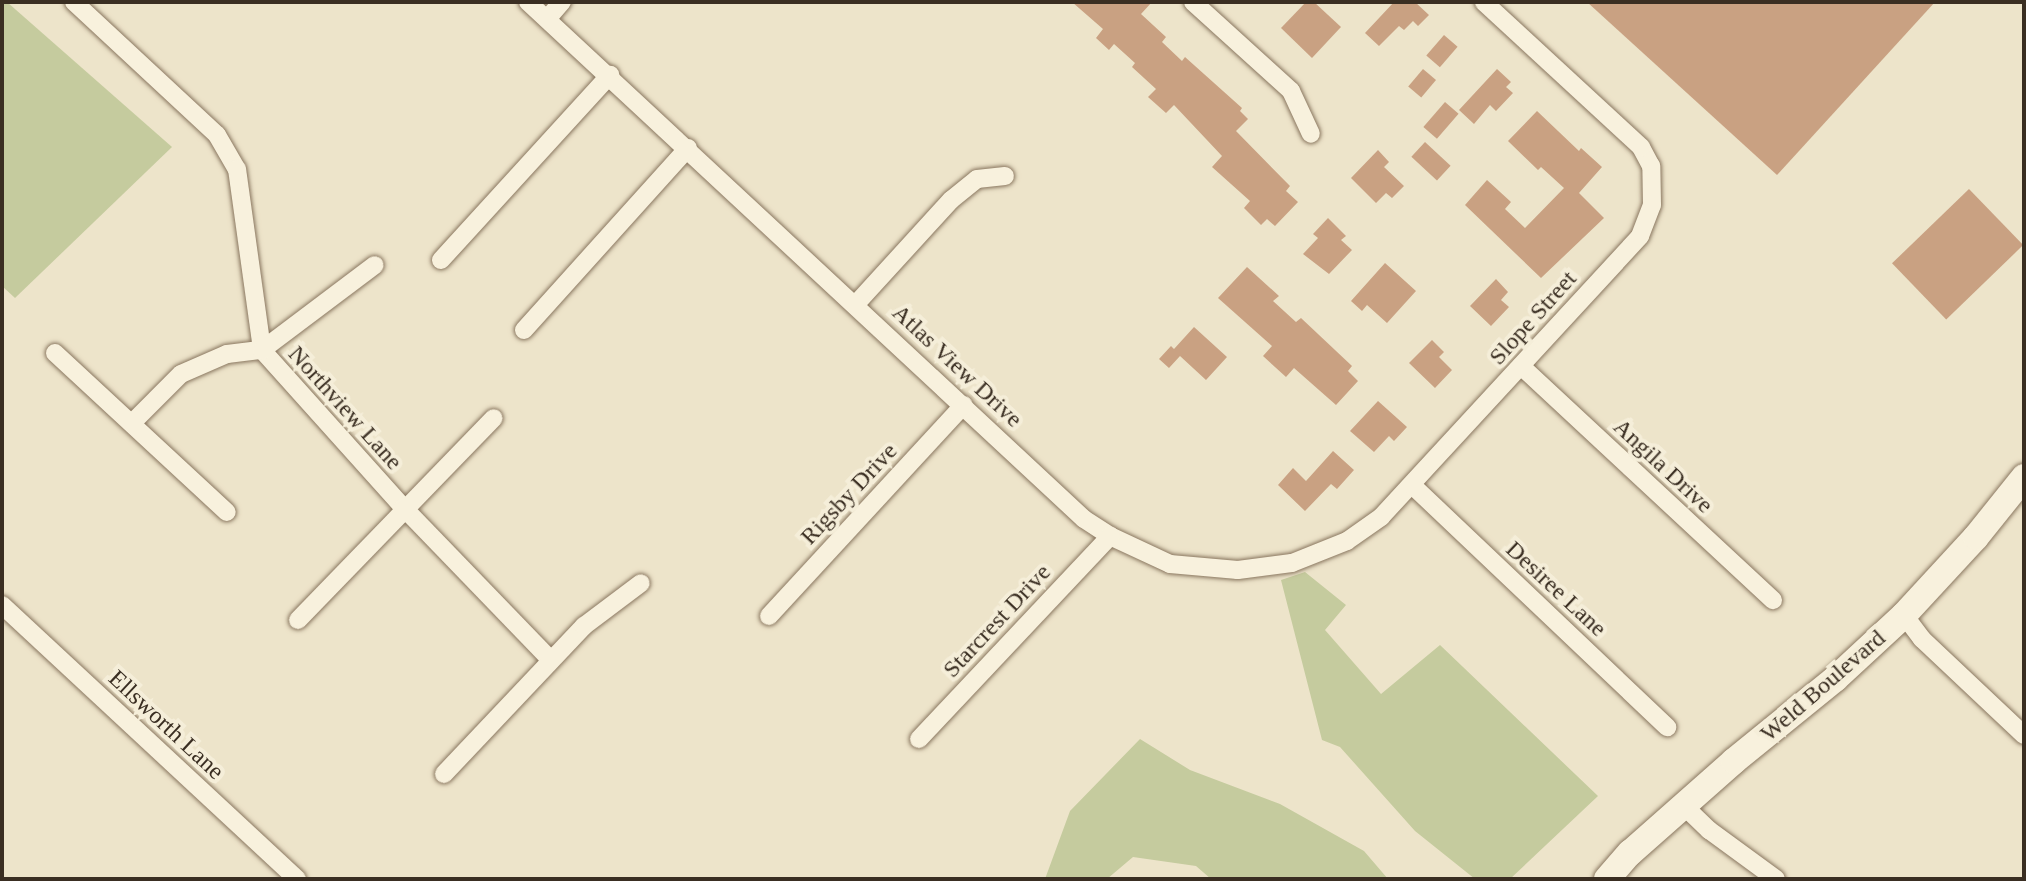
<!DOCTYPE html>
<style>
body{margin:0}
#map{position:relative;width:2026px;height:881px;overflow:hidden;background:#ede4ca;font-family:Georgia,serif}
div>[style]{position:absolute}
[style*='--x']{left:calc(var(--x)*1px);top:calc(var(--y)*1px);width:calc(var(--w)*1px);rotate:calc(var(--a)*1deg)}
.green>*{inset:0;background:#c5cb9e}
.building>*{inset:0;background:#c9a182;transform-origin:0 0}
.roads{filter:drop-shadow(0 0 2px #89765f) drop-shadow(0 0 2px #89765f)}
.minor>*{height:18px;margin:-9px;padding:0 9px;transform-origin:9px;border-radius:9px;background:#f8f1dd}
.secondary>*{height:26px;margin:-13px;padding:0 13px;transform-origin:13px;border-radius:13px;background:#f8f1dd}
span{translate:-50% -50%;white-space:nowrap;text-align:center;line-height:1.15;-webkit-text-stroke:8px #f5eed9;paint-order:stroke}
.street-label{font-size:24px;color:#3a2e22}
.frame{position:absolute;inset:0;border:4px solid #3a2e22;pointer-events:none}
</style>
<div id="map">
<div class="green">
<i style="clip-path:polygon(2px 2px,7px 2px,172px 147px,15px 298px,2px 286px)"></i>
<i style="clip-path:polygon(1305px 572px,1346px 605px,1325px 630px,1381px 694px,1440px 645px,1598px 796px,1510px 879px,1475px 879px,1415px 831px,1340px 747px,1322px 740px,1281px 580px)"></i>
<i style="clip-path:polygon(1140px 739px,1190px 770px,1280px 804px,1364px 851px,1388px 879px,1211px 879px,1196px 866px,1133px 857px,1107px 879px,1045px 879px,1070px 811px)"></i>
</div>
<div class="building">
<i style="clip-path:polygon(1072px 2px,1152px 2px,1141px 14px,1166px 37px,1162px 42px,1182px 61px,1185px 57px,1242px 108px,1240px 111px,1248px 119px,1236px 131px,1290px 186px,1286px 191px,1298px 202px,1275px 226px,1267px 219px,1261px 225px,1244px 208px,1250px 201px,1212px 167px,1222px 156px,1174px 105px,1166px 113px,1148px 97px,1156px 89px,1132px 67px,1135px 63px,1114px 44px,1109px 50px,1096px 38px,1103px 29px)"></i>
<i style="clip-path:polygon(1306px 2px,1314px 2px,1341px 27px,1312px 58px,1281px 28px)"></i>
<i style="clip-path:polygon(1394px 2px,1415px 2px,1429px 15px,1418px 26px,1413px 21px,1404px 30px,1399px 26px,1379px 46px,1365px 33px)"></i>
<i style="clip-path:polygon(1587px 2px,1935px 2px,1777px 175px)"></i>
<i style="left:1444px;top:35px;width:18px;height:27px;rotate:41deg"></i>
<i style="left:1423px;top:69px;width:17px;height:23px;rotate:40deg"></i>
<i style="clip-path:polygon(1497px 69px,1511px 82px,1506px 87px,1513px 93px,1496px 111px,1490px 105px,1474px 124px,1459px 110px)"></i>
<i style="left:1445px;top:102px;width:18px;height:33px;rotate:41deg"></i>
<i style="clip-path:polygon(1537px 111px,1579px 151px,1581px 148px,1602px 167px,1579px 193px,1604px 218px,1541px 278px,1465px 205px,1487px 180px,1511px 202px,1505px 209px,1525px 228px,1564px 188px,1541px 167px,1538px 170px,1508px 141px)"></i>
<i style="left:1425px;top:142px;width:35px;height:20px;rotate:43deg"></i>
<i style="clip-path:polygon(1378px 150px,1389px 162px,1384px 167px,1404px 186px,1392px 198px,1386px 193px,1376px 203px,1351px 178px)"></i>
<i style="left:1969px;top:189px;width:78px;height:107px;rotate:46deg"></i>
<i style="clip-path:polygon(1328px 218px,1346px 236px,1341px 240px,1352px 250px,1329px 274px,1303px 254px,1318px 238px,1313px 234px)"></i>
<i style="clip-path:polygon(1385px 263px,1416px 291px,1387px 323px,1367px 305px,1362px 311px,1351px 301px)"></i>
<i style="clip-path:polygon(1247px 267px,1279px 296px,1273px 301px,1296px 322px,1301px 318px,1352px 366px,1348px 371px,1358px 381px,1336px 405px,1294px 368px,1286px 377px,1263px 356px,1272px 346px,1218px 298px)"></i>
<i style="clip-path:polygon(1496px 279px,1508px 292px,1501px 300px,1509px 307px,1491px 326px,1470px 306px)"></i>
<i style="clip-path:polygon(1194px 327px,1227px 357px,1206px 380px,1180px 356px,1169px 368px,1159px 359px,1171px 346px,1174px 349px)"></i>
<i style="clip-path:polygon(1432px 340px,1444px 352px,1439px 357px,1452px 370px,1435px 388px,1409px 363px)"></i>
<i style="clip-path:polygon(1378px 401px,1407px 427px,1394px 441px,1389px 436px,1374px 452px,1350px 431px)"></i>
<i style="clip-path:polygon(1333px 451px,1354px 470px,1337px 489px,1331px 484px,1305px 511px,1278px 485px,1293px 468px,1306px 481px)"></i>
</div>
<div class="roads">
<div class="minor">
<i style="--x:74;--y:2;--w:195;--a:42.9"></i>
<i style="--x:217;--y:135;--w:39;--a:60"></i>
<i style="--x:237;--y:169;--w:183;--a:82.1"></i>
<i style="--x:262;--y:350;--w:211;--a:48.1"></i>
<i style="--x:403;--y:507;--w:211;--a:46"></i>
<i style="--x:528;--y:2;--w:759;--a:42.92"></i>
<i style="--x:1084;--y:519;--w:31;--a:33"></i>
<i style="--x:1110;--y:536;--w:66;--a:25"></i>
<i style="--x:1170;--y:564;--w:68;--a:5"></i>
<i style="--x:1238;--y:570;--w:54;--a:-7.4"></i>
<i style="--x:1292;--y:563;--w:59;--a:-21.8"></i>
<i style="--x:1347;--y:541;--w:42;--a:-35.2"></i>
<i style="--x:1381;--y:517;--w:382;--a:-47.3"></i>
<i style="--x:1640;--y:236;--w:33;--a:-69"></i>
<i style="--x:1652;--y:205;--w:39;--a:-91"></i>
<i style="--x:1651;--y:166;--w:21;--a:-118"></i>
<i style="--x:1641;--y:147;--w:214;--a:-137.3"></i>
<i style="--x:1193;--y:2;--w:132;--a:42.2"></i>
<i style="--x:1291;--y:91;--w:47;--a:65.1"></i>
<i style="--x:547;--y:19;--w:23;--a:-49"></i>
<i style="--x:441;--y:260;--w:251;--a:-47.6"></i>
<i style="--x:856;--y:304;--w:141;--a:-47.6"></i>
<i style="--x:951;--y:200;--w:33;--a:-39"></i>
<i style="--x:977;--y:179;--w:28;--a:-6"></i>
<i style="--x:524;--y:330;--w:245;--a:-48"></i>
<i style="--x:55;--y:353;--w:234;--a:42.8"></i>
<i style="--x:1521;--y:366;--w:344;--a:42.9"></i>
<i style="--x:132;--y:423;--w:69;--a:-45"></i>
<i style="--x:181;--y:374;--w:50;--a:-23.5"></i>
<i style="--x:227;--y:354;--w:35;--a:-7"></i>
<i style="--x:262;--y:350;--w:141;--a:-37"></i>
<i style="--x:1412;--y:485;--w:352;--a:43.5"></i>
<i style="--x:2;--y:605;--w:403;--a:42.9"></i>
<i style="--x:1904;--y:615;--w:30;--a:53"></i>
<i style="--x:1922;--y:639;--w:140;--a:43.3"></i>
<i style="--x:769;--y:616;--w:287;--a:-47.3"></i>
<i style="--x:298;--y:620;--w:281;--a:-45.9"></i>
<i style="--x:919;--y:739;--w:279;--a:-46.7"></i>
<i style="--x:444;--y:774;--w:204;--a:-46.6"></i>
<i style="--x:584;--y:626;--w:71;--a:-37"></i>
<i style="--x:1684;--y:806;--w:35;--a:44"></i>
<i style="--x:1709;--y:830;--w:83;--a:36.2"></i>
</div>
<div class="secondary">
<i style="--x:1607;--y:879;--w:35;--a:-49"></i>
<i style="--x:1630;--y:853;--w:139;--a:-41.5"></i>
<i style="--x:1734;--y:761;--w:130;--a:-39.1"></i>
<i style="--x:1835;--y:679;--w:94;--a:-42.8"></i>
<i style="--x:1904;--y:615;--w:106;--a:-47.3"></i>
<i style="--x:1976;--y:537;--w:77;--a:-51.3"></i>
</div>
</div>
<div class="street-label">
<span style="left:1533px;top:318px;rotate:-48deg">Slope Street</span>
<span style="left:957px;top:366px;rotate:43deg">Atlas View Drive</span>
<span style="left:345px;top:408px;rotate:48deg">Northview Lane</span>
<span style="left:1663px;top:466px;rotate:43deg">Angila Drive</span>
<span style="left:849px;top:494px;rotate:-47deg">Rigsby Drive</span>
<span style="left:1556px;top:589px;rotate:43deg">Desiree Lane</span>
<span style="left:997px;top:621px;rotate:-47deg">Starcrest Drive</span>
<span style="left:1823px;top:686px;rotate:-41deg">Weld Boulevard</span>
<span style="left:166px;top:725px;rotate:43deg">Ellsworth Lane</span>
</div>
<div class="frame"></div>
</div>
